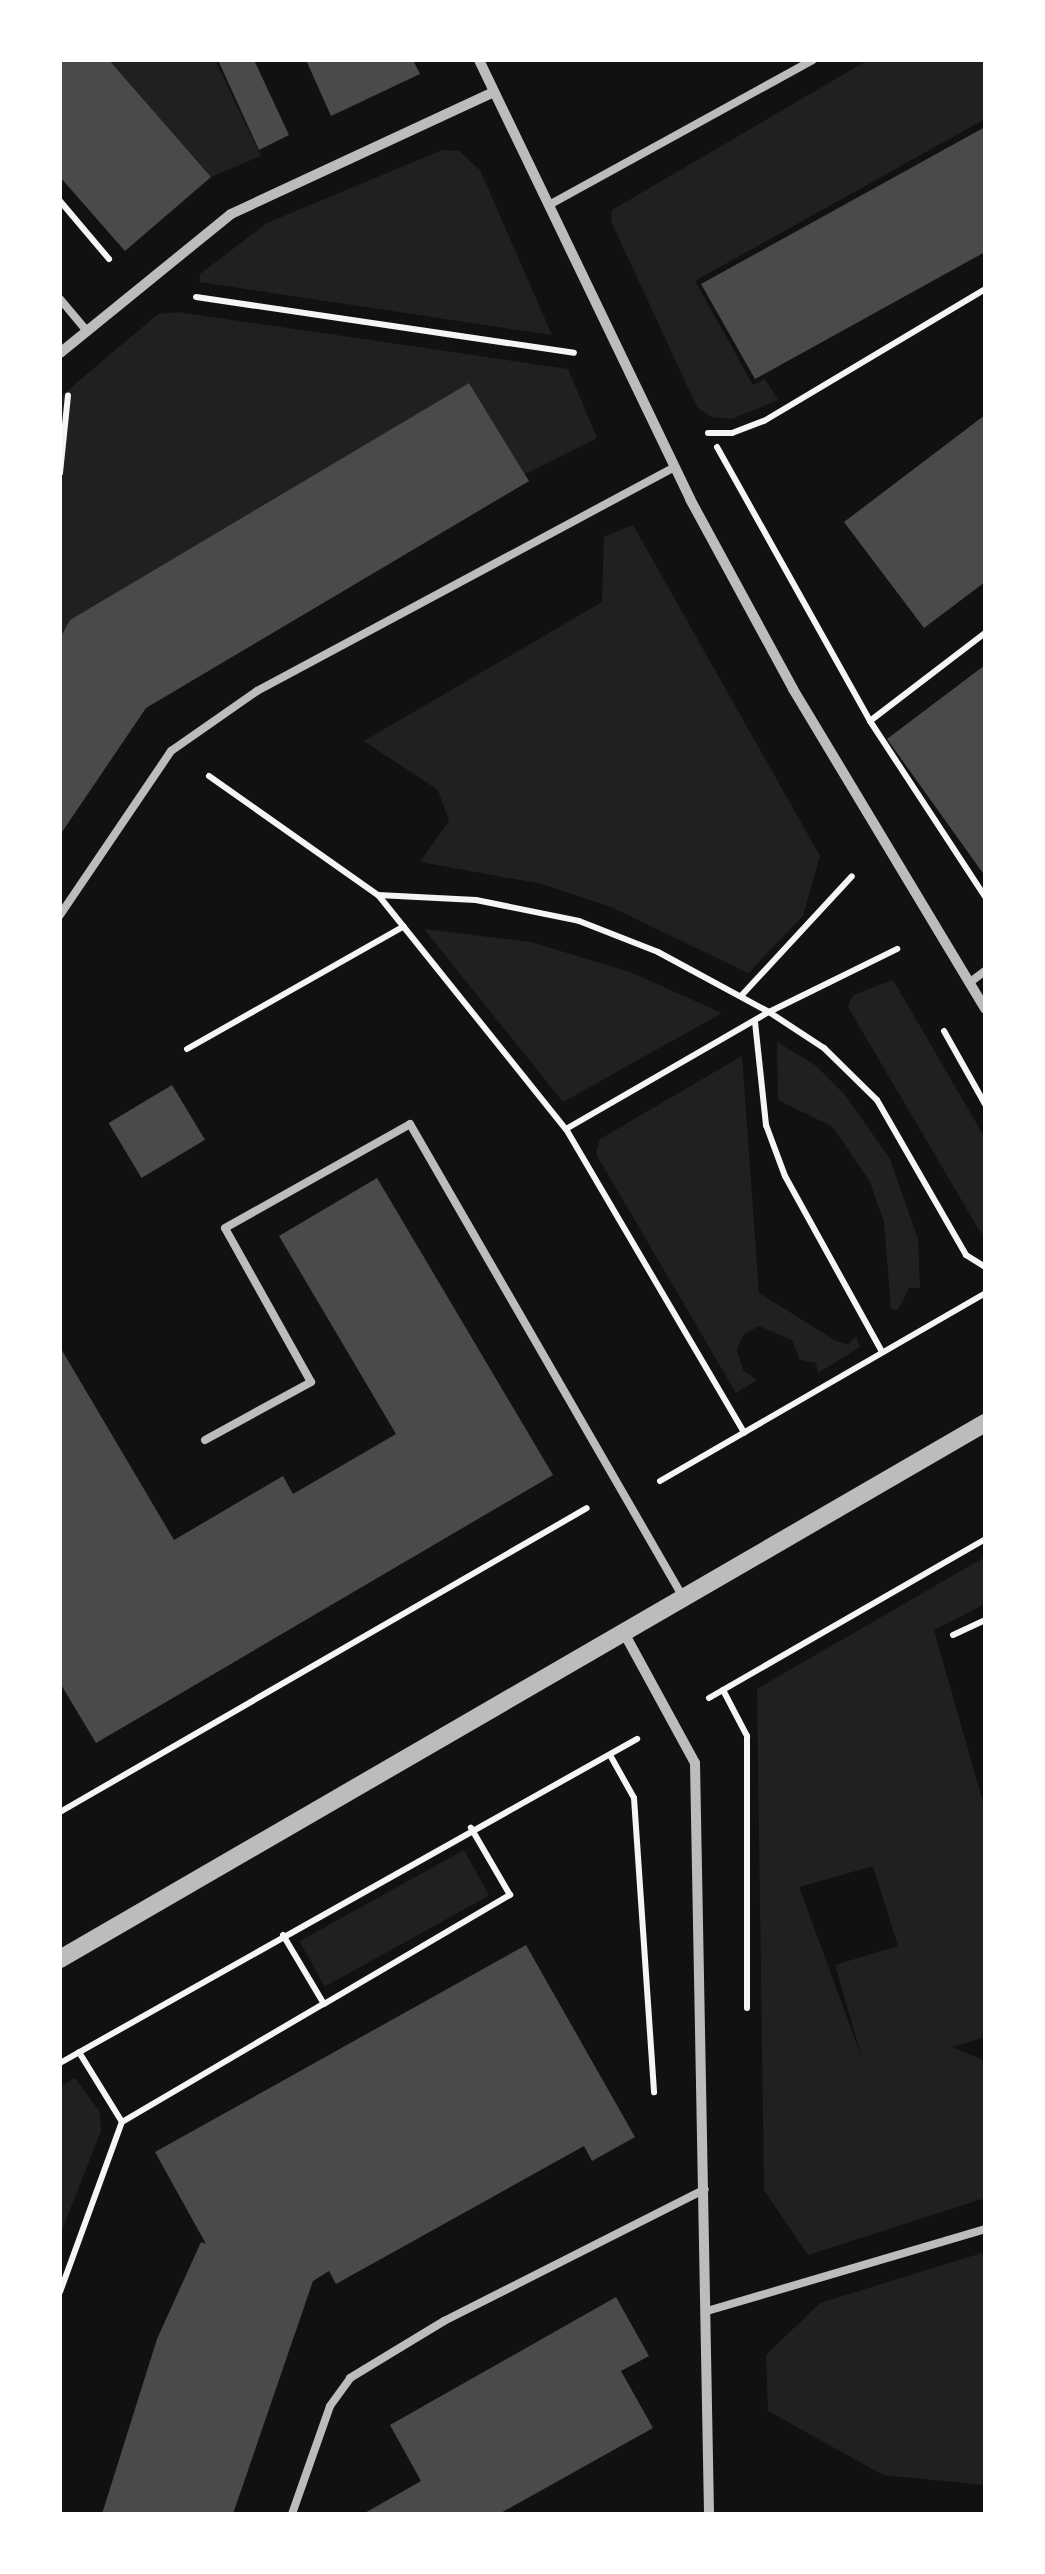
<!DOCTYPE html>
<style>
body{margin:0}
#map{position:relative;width:1045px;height:2574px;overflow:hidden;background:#111;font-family:"DejaVu Sans",sans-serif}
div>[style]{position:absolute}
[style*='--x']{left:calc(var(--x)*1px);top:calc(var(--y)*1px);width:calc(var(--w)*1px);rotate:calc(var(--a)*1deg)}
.green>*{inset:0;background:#202020;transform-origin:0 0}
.building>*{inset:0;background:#4a4a4a;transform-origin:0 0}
.path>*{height:6px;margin:-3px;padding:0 3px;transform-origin:3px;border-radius:3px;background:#f5f5f5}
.service>*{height:8px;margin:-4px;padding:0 4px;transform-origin:4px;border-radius:4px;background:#bcbcbc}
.minor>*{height:10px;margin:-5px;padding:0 5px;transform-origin:5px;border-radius:5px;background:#bcbcbc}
.tertiary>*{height:18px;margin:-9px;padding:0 9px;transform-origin:9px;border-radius:9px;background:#bcbcbc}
span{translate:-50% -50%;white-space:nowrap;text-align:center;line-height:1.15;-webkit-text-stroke:8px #fff;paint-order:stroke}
.frame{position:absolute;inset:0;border:62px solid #fff;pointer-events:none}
</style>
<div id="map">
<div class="green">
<i style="clip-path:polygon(109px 60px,215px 60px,261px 156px,211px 177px)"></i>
<i style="clip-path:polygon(868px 60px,985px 60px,985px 119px,695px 281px,753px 385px,765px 379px,778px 400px,732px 419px,711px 417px,697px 407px,611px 221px,612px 210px)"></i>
<i style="clip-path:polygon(442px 150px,459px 151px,480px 170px,552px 335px,199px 282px,200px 274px,267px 223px)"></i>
<i style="clip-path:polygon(178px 312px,568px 369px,597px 438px,525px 474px,469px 383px,70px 620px,60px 638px,60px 397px,158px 314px)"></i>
<i style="clip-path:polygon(633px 525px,820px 856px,803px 916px,748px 973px,611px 907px,542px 884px,420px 862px,449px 821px,438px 790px,364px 741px,602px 602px,604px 537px)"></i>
<i style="clip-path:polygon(424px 929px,531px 942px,630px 972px,722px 1013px,563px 1102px)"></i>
<i style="clip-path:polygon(893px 980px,985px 1138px,985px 1240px,848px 1007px,853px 995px)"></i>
<i style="clip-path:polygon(777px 1042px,815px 1065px,845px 1095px,890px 1159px,918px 1239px,920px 1288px,909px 1288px,898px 1310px,891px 1309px,884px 1222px,870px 1182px,833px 1127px,778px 1100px)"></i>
<i style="clip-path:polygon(742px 1056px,759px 1293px,836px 1341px,848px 1345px,856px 1336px,860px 1347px,818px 1373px,816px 1363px,800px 1360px,792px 1340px,759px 1326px,743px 1335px,737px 1350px,743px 1370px,757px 1380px,736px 1393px,596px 1154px,600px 1139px)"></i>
<i style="clip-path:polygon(evenodd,985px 1557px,985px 1604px,934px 1630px,985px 1809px,985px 2037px,953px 2047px,985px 2061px,985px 2198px,808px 2255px,764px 2190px,757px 1689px,985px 1557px,873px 1866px,898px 1946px,835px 1965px,862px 2058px,799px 1887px,873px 1866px)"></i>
<i style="left:464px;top:1850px;width:52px;height:188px;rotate:61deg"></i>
<i style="clip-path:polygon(75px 2078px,100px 2112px,101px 2131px,60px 2235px,60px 2086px)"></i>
<i style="clip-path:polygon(985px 2252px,985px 2485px,883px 2475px,768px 2411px,766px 2355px,820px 2303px)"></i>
</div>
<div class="building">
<i style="clip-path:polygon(60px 60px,109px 60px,211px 177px,125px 251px,60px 177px)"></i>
<i style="clip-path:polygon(218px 60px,254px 60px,289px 135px,259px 150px)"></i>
<i style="clip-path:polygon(306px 60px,413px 60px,420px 74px,331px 116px)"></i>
<i style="clip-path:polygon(985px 127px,985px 252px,755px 379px,701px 284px)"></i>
<i style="clip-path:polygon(469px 383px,529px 481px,146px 708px,60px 835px,60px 638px,70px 620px)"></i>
<i style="clip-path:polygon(985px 415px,985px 582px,924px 628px,844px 522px)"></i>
<i style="clip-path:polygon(985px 665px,985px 876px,887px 739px)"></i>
<i style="left:172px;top:1085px;width:64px;height:74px;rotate:59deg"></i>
<i style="clip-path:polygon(377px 1178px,553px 1475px,96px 1743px,60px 1683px,60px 1347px,174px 1540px,283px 1476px,293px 1494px,396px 1434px,279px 1236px)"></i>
<i style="clip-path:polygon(526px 1945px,635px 2137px,592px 2161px,584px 2146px,336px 2284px,329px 2271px,313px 2281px,233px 2514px,102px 2514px,157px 2339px,201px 2242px,206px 2244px,155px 2152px)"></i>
<i style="clip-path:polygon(616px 2297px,649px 2356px,621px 2371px,653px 2428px,499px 2514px,363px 2514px,421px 2481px,390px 2425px)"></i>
</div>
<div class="path">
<i style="--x:60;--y:201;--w:76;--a:49.8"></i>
<i style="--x:196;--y:297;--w:382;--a:8.4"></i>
<i style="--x:708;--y:433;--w:24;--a:0"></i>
<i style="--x:732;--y:433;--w:34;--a:-21"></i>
<i style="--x:764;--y:421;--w:257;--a:-30.8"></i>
<i style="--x:717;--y:447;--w:314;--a:60.8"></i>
<i style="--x:870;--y:721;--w:210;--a:56.8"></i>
<i style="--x:60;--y:473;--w:78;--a:-84.1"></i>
<i style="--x:870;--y:721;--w:145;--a:-37.4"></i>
<i style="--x:209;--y:776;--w:207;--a:35.2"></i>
<i style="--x:378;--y:895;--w:98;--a:2.9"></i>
<i style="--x:476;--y:900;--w:105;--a:11.5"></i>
<i style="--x:579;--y:921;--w:85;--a:21.4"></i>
<i style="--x:658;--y:952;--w:126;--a:28.4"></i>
<i style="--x:769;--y:1012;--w:66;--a:33.2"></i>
<i style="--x:824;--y:1048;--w:74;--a:44.5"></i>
<i style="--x:877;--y:1100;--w:179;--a:60.1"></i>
<i style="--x:966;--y:1255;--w:22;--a:32"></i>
<i style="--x:379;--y:896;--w:299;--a:51.3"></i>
<i style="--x:566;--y:1129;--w:352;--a:59.6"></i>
<i style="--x:741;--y:996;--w:163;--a:-47.2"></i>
<i style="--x:755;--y:1022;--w:104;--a:83.9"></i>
<i style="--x:766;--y:1125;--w:54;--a:69.6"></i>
<i style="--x:785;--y:1176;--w:201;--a:61.1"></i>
<i style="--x:944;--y:1031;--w:84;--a:60.7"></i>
<i style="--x:187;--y:1049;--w:249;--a:-29.5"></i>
<i style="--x:566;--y:1129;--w:234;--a:-30"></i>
<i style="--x:769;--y:1012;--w:143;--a:-26.2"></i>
<i style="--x:660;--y:1481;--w:375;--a:-30"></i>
<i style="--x:953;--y:1635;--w:35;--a:-25"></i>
<i style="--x:723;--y:1690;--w:52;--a:62.4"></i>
<i style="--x:747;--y:1736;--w:272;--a:90"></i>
<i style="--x:709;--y:1698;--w:319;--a:-29.9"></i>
<i style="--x:610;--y:1755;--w:49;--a:60.8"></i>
<i style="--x:634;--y:1798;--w:295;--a:86.1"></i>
<i style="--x:60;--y:1812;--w:608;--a:-29.98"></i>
<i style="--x:283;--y:1935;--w:80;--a:59.3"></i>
<i style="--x:324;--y:2004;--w:216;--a:-30.4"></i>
<i style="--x:510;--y:1895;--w:78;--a:-120.2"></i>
<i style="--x:60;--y:2063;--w:662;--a:-29.32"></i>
<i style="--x:122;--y:2122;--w:233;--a:-30.4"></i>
<i style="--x:60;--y:2292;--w:181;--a:-70"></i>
<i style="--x:122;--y:2122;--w:82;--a:-121.6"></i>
</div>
<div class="service">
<i style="--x:549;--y:205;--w:301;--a:-28.8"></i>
<i style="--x:60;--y:299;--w:40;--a:50"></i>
<i style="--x:60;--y:915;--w:198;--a:-55.9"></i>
<i style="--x:171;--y:751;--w:105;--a:-34.9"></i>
<i style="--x:257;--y:691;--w:473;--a:-28.2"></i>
<i style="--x:969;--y:983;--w:20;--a:-37"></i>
<i style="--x:205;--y:1440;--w:121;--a:-28.7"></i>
<i style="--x:311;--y:1382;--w:176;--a:-119.2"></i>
<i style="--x:225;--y:1228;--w:212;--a:-29.3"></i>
<i style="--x:410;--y:1124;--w:546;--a:60.01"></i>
<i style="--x:707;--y:2311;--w:290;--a:-16.4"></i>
<i style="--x:292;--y:2514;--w:114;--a:-70.6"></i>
<i style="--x:330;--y:2406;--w:34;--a:-54"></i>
<i style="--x:350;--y:2378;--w:110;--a:-31.2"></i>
<i style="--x:444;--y:2321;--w:292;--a:-26.8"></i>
</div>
<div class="minor">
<i style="--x:479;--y:60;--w:487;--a:64.3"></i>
<i style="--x:690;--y:499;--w:216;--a:61.5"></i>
<i style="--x:793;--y:689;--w:373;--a:59"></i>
<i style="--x:60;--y:353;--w:220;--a:-39.1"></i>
<i style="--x:231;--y:214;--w:290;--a:-24.9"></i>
<i style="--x:623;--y:1631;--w:150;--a:61.4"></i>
<i style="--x:695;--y:1763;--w:751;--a:88.93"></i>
</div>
<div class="tertiary">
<i style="--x:60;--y:1959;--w:1069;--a:-30.09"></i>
</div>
<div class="frame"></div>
</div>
